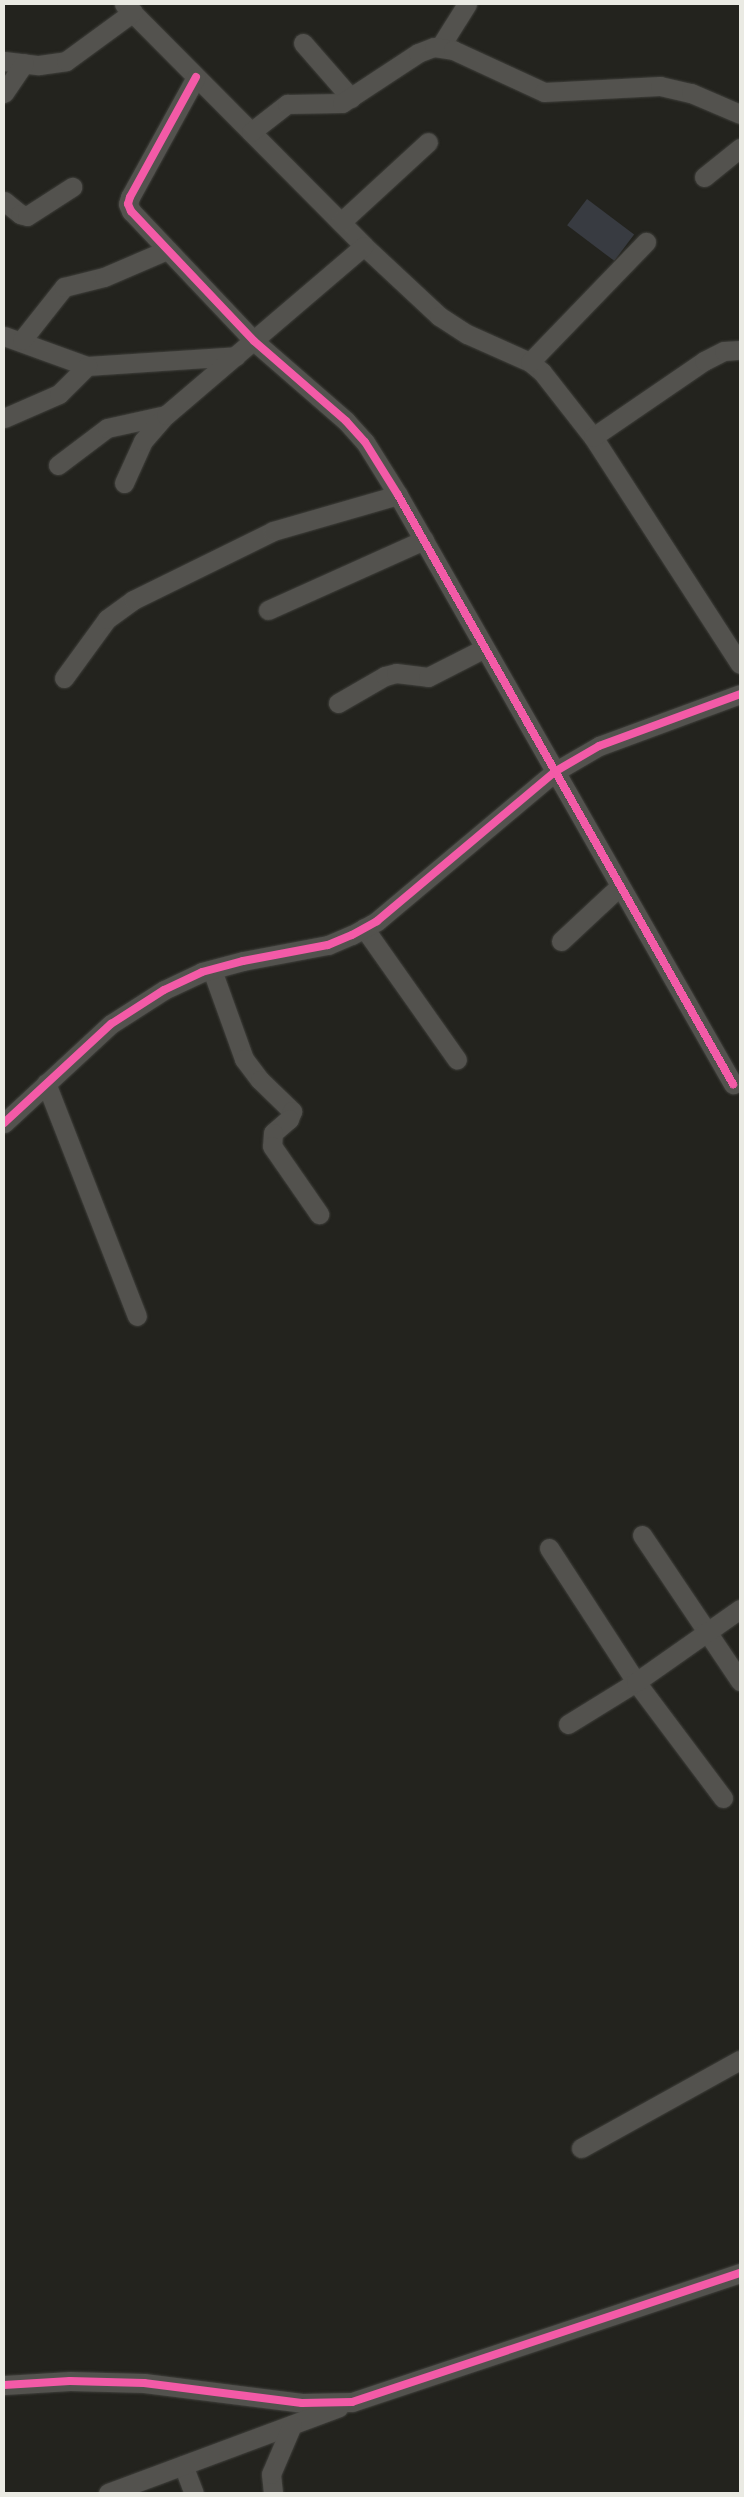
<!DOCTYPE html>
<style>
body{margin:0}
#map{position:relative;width:744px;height:2497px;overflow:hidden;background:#23231e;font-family:Cabin,sans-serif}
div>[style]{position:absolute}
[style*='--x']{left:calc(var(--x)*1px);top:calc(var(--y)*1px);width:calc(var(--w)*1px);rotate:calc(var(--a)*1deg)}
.building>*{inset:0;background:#383b41;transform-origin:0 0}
.roads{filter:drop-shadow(0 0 1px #40403c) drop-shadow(0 0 1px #40403c)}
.minor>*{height:19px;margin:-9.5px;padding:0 9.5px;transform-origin:9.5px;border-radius:9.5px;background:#53524e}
.cycleway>*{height:8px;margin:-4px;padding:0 4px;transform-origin:4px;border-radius:4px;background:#f35aa7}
span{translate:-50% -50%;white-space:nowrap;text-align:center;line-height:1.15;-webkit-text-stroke:4px #0f0f0a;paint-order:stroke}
.frame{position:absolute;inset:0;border:5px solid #eaeae3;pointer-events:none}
</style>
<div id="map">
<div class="building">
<i style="left:587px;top:199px;width:59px;height:33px;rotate:37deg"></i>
</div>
<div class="roads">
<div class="minor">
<i style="--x:124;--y:4;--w:341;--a:45.2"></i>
<i style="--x:364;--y:246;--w:103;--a:43"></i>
<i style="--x:439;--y:316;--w:33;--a:33"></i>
<i style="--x:467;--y:334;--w:69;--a:24"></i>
<i style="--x:530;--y:362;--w:16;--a:40"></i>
<i style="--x:542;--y:372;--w:83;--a:51.9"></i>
<i style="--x:593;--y:437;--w:270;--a:57.1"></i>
<i style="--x:303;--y:43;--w:73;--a:48.9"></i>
<i style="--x:440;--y:47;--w:51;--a:-57.9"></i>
<i style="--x:4;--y:61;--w:35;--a:7"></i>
<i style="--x:39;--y:65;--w:27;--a:-8"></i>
<i style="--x:66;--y:61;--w:83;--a:-36.2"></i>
<i style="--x:196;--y:77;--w:137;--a:118.8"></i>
<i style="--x:130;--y:197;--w:7;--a:106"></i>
<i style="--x:128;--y:204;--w:8;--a:67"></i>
<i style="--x:131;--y:211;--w:179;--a:46.6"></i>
<i style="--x:254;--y:341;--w:122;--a:41"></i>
<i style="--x:346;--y:421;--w:28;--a:48"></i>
<i style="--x:365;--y:442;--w:62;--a:58.1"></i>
<i style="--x:398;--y:495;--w:678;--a:60.37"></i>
<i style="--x:4;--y:93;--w:36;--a:-56"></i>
<i style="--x:251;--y:132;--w:46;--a:-37.9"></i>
<i style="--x:287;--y:104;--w:55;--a:-1"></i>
<i style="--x:342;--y:103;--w:91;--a:-33.3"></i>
<i style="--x:418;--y:53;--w:17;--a:-21"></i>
<i style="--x:434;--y:47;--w:19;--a:9"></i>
<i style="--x:453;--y:50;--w:100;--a:24.8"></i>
<i style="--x:544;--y:92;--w:116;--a:-3"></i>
<i style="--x:660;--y:86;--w:32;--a:13"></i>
<i style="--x:691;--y:93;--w:53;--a:23.2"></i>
<i style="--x:704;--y:177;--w:46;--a:-38.9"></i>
<i style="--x:4;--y:201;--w:21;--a:39"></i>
<i style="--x:20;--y:214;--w:7;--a:16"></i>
<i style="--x:27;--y:216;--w:54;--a:-32.8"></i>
<i style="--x:341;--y:222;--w:118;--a:-42.6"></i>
<i style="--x:4;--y:336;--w:88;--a:19.9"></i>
<i style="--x:87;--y:366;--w:149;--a:-3.8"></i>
<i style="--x:22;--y:340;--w:68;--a:-51.6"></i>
<i style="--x:64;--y:287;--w:41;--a:-14"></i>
<i style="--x:104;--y:277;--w:69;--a:-23.2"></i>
<i style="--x:530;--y:362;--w:167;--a:-46"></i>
<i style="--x:4;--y:418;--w:60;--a:-23.6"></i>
<i style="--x:59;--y:394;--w:40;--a:-45"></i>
<i style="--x:593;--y:437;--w:135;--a:-34.4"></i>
<i style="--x:704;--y:361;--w:22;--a:-27"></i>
<i style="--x:724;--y:351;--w:16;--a:-4"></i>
<i style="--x:58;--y:465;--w:61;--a:-37.1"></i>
<i style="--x:107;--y:428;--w:60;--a:-12.4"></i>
<i style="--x:124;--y:483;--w:46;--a:-65.7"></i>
<i style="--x:143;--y:441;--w:35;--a:-49"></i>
<i style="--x:166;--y:415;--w:260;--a:-40.5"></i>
<i style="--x:268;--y:610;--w:171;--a:-24.2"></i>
<i style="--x:64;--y:678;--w:73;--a:-53.9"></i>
<i style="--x:107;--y:619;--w:32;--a:-36"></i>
<i style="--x:133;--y:600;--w:156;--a:-26.2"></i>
<i style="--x:273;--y:531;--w:130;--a:-16.1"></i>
<i style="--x:338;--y:703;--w:54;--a:-29.9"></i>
<i style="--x:385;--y:676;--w:11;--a:-15"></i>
<i style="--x:396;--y:673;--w:32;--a:7"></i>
<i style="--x:428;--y:677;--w:62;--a:-27"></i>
<i style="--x:364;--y:928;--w:161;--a:54.8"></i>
<i style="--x:561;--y:941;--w:79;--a:-43"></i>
<i style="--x:212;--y:970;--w:95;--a:70.2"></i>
<i style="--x:244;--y:1059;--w:26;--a:53"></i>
<i style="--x:260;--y:1080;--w:45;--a:44.1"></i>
<i style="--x:292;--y:1111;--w:9;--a:111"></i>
<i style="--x:289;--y:1119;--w:21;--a:139"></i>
<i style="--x:273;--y:1133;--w:13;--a:94"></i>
<i style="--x:272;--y:1146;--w:83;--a:55.3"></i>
<i style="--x:46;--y:1083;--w:250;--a:68.7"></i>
<i style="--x:4;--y:1123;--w:146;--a:-42.8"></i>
<i style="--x:111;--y:1024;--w:63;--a:-32.7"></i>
<i style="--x:164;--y:990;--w:42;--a:-25.3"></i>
<i style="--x:202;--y:972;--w:42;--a:-15"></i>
<i style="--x:243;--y:961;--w:86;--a:-10.7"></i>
<i style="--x:328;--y:945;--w:26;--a:-23"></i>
<i style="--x:352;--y:935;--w:29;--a:-29"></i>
<i style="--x:377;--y:921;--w:234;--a:-40"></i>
<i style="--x:556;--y:771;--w:50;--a:-30.2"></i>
<i style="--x:599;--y:746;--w:150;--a:-20.2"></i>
<i style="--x:642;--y:1535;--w:176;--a:56.1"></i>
<i style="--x:549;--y:1548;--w:160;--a:57"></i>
<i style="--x:636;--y:1682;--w:145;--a:53.1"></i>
<i style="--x:568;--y:1724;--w:80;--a:-31.7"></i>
<i style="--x:636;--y:1682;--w:127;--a:-35.1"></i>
<i style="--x:581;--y:2148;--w:182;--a:-29"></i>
<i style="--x:4;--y:2385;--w:66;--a:-3.5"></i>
<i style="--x:70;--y:2381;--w:74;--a:1.5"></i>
<i style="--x:144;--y:2383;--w:159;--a:7.2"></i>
<i style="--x:302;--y:2403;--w:50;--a:-1.1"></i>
<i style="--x:352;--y:2402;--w:409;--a:-18.4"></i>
<i style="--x:183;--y:2465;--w:30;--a:69"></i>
<i style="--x:108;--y:2493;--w:246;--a:-20.4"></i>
<i style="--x:273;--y:2493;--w:19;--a:-96"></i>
<i style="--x:271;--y:2474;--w:53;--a:-66.8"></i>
</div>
</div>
<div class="cycleway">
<i style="--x:196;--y:77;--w:137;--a:118.8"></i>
<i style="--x:130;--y:197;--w:7;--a:106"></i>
<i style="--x:128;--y:204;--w:8;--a:67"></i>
<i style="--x:131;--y:211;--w:179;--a:46.6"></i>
<i style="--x:254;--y:341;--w:122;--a:41"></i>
<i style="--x:346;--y:421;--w:28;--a:48"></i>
<i style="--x:365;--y:442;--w:62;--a:58.1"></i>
<i style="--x:398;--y:495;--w:678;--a:60.37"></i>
<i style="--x:4;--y:1123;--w:146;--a:-42.8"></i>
<i style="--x:111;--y:1024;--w:63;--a:-32.7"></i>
<i style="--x:164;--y:990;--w:42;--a:-25.3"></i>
<i style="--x:202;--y:972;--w:42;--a:-15"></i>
<i style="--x:243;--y:961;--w:86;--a:-10.7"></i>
<i style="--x:328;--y:945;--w:26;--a:-23"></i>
<i style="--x:352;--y:935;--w:29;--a:-29"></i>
<i style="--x:377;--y:921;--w:234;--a:-40"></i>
<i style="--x:556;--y:771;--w:50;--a:-30.2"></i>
<i style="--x:599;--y:746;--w:150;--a:-20.2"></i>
<i style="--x:4;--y:2385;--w:66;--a:-3.5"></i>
<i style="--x:70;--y:2381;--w:74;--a:1.5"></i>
<i style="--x:144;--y:2383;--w:159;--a:7.2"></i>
<i style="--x:302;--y:2403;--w:50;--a:-1.1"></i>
<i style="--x:352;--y:2402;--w:409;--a:-18.4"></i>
</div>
<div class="frame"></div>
</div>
